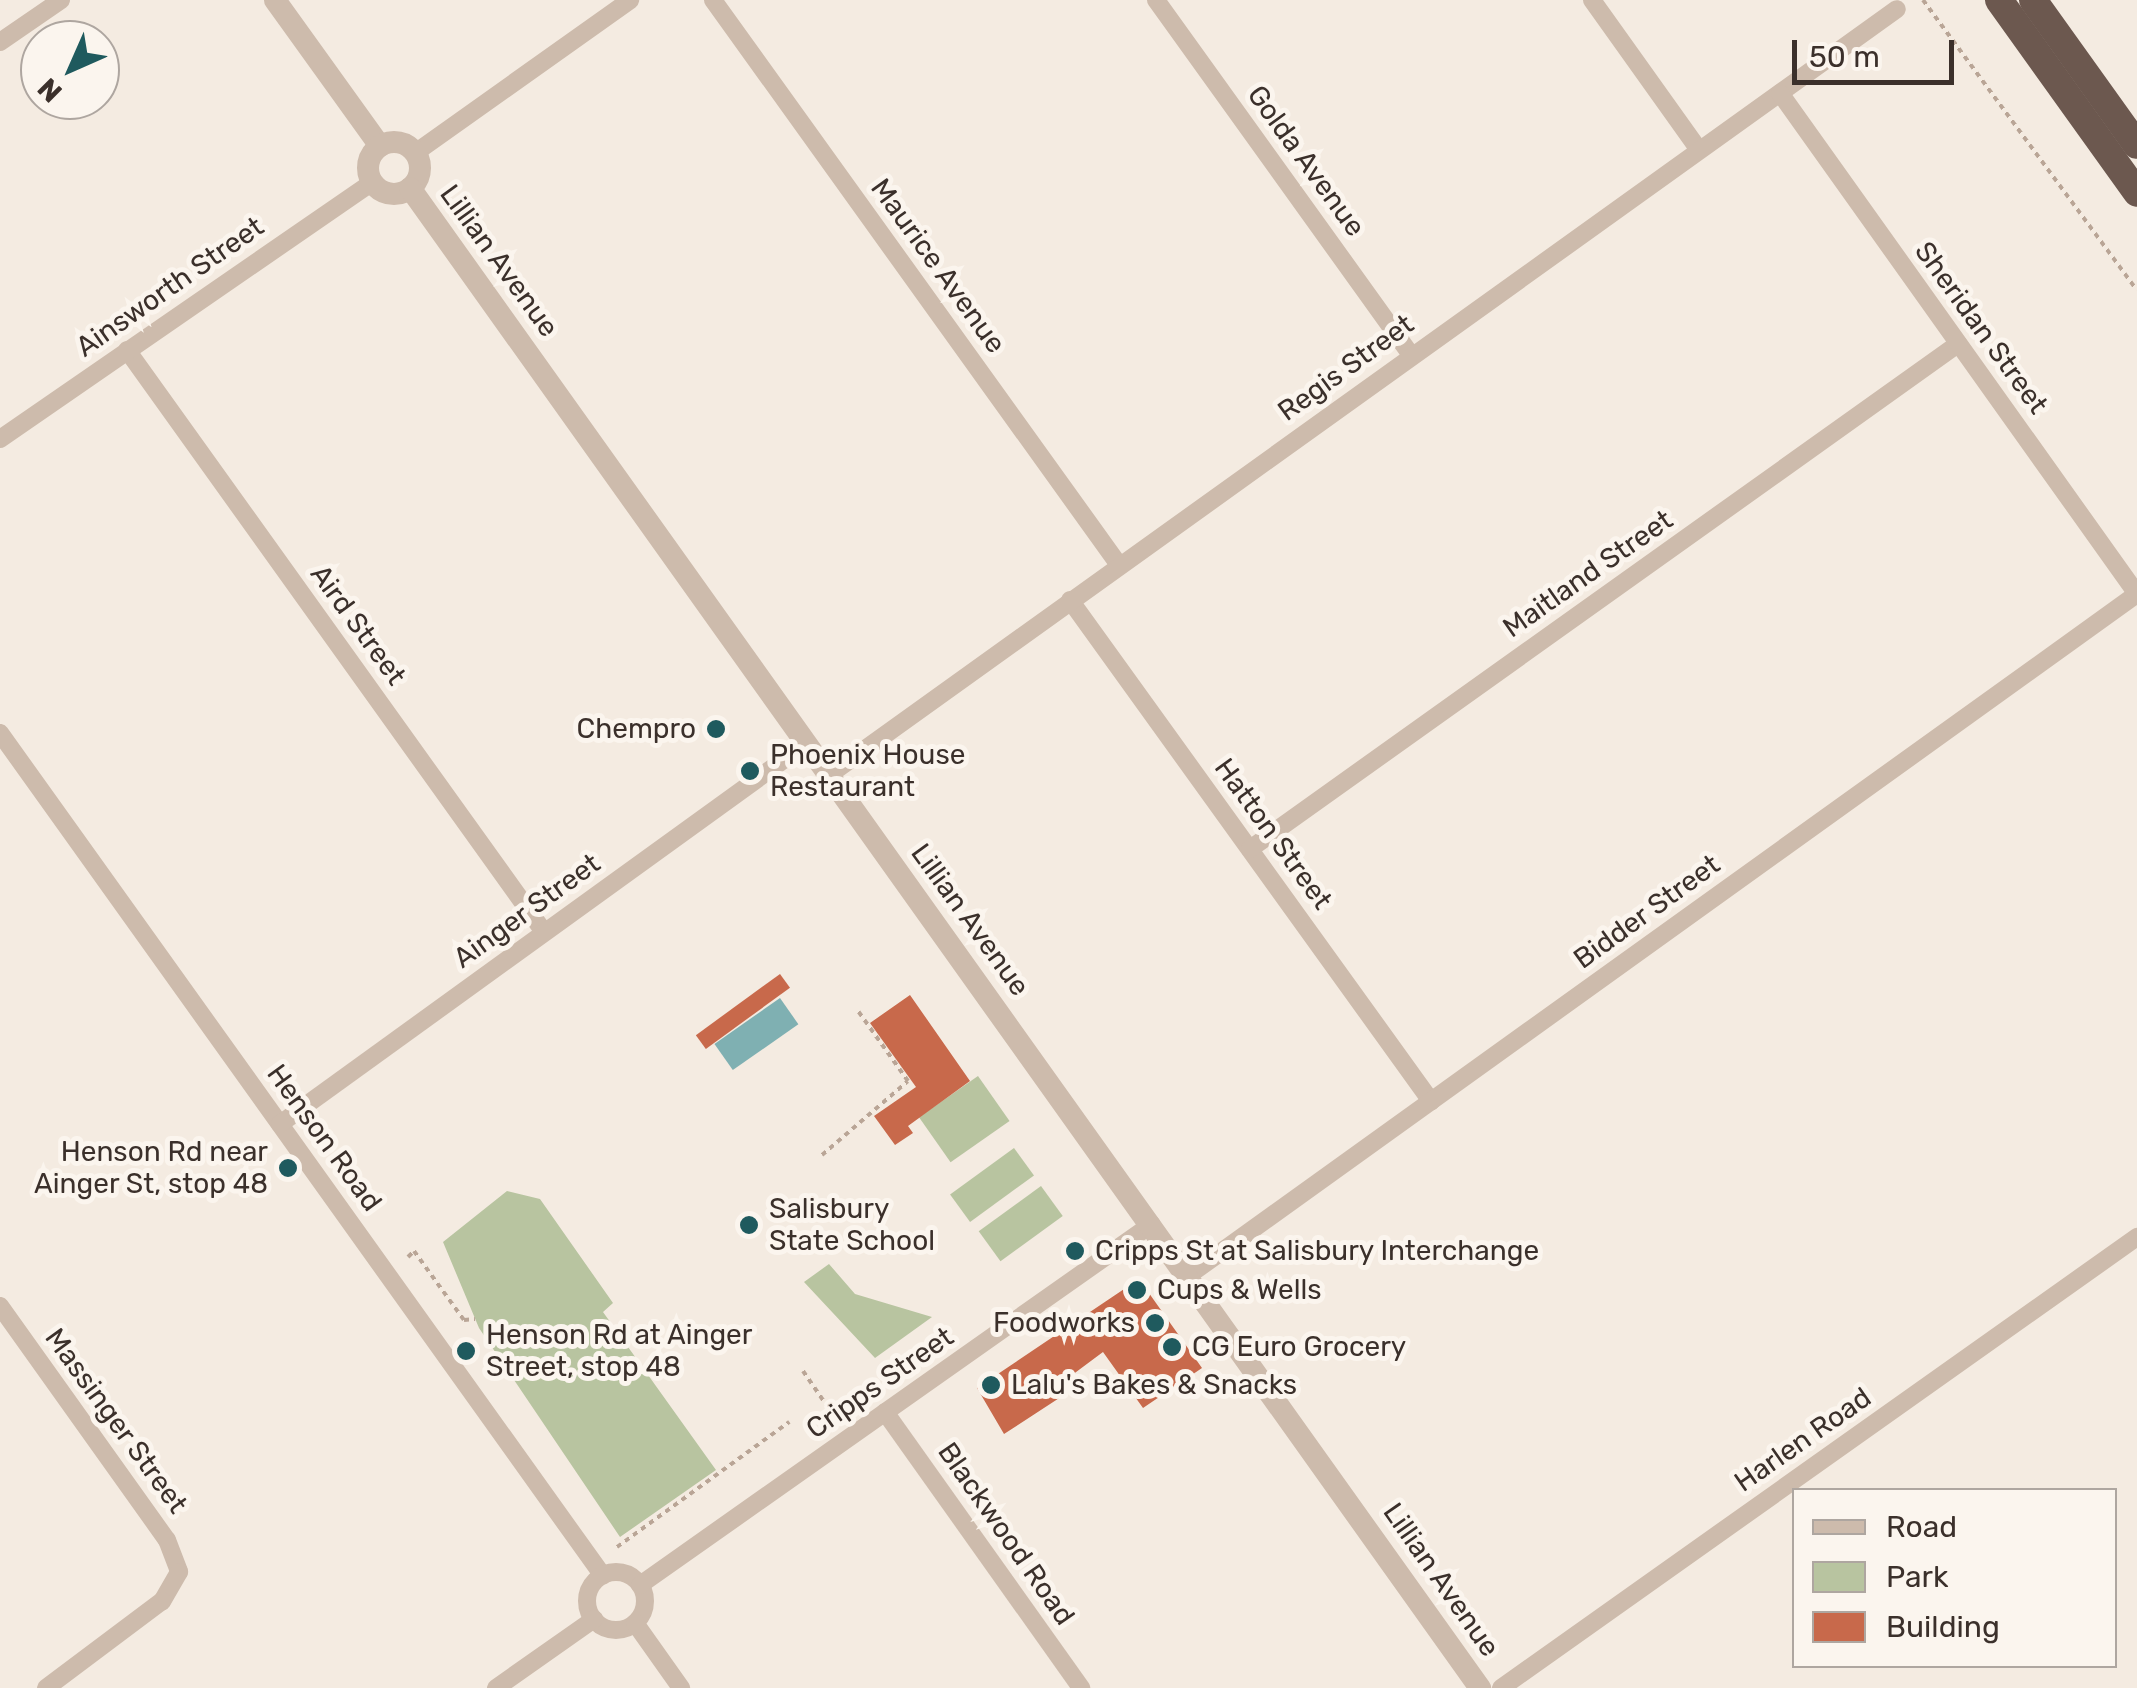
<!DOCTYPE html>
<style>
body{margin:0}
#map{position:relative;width:2137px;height:1688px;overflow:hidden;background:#f4ebe1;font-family:Rubik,sans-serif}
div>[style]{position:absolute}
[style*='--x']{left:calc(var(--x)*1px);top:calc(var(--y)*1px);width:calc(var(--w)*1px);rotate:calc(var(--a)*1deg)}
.green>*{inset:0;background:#b8c4a0;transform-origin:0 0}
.water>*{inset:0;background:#7fb0b2;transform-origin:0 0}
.building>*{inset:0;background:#c8694b;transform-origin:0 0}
.path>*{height:4px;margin-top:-2px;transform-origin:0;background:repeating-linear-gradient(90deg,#b9a596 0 5px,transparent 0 10px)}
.minor>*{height:18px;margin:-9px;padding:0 9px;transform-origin:9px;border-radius:9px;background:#cdbbac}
.minor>.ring{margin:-9px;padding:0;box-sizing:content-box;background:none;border:18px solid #cdbbac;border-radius:50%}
.tertiary>*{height:22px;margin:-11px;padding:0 11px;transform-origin:11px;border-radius:11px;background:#cdbbac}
.tertiary>.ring{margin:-11px;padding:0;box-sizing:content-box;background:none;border:22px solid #cdbbac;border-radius:50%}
.trunk>*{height:28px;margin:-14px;padding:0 14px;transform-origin:14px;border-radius:14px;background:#6c584f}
.dots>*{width:28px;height:28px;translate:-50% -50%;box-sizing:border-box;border:5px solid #fbf5ee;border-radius:50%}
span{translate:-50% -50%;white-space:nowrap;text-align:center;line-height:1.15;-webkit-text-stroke:10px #fbf5ee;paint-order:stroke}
.street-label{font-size:28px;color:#3b302b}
.poi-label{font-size:28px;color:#3b302b}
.right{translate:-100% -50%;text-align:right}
.left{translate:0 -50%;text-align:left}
.legend{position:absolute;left:1792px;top:1488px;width:325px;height:180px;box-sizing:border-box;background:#fbf5ee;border:2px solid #aea6a0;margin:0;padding:12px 18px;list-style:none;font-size:30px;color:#3b302b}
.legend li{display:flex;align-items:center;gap:20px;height:50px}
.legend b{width:50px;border:2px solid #aea6a0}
.north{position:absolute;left:20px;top:20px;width:100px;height:100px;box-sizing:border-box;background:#fbf5ee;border:2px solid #aea6a0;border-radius:50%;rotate:225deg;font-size:28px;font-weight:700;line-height:40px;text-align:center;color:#3b302b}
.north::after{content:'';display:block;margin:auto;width:35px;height:45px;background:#1f5a5e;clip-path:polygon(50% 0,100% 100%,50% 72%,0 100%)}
.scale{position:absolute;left:1792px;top:40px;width:162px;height:45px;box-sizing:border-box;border:5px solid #3b302b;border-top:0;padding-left:12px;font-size:30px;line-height:35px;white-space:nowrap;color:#3b302b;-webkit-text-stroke:8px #fbf5ee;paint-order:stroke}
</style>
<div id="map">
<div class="green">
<i style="left:978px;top:1076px;width:55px;height:72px;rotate:55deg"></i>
<i style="left:1014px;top:1148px;width:34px;height:79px;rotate:54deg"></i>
<i style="left:1041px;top:1186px;width:37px;height:77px;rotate:54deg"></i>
<i style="clip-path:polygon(507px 1191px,540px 1199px,613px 1303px,603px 1312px,716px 1470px,620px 1537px,479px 1328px,443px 1242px)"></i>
<i style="clip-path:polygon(829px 1264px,855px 1294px,932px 1317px,875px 1358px,804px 1282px)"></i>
</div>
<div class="water">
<i style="left:780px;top:998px;width:32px;height:80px;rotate:55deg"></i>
</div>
<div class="building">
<i style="left:780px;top:974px;width:17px;height:104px;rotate:54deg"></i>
<i style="clip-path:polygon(910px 995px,970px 1081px,908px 1126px,913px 1133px,895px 1145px,874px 1116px,916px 1087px,870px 1023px)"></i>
<i style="clip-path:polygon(1139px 1279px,1202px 1368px,1143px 1408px,1103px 1352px,1064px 1381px,1070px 1391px,1004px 1434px,977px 1388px)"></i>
</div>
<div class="path">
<i style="--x:1923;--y:0;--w:360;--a:53.6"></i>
<i style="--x:822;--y:1155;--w:113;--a:-40.7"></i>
<i style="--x:908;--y:1081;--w:86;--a:-125.5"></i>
<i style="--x:408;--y:1257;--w:8;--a:-45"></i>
<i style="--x:414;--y:1251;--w:85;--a:54.1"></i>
<i style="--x:464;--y:1320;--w:11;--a:-5"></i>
<i style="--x:803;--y:1371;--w:55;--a:55.4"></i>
<i style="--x:617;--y:1547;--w:213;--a:-36"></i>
</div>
<div class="minor">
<i style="--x:713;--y:0;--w:696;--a:54.3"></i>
<i style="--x:1156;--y:0;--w:437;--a:54.3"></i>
<i style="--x:1592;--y:0;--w:184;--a:54.5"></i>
<i style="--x:0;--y:42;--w:74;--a:-34.5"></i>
<i style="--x:415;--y:153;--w:264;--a:-35.4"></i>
<i style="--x:127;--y:350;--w:716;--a:54.38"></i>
<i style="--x:0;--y:439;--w:452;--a:-34.6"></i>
<i style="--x:1070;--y:600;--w:618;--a:54.23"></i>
<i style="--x:0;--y:733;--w:1036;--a:54.42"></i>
<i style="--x:829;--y:775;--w:1314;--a:-35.65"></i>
<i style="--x:1250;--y:849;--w:870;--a:-35.5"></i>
<i style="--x:280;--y:1124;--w:650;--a:-35.87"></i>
<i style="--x:1189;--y:1275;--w:1167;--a:-35.69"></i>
<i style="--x:2137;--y:594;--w:615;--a:-125.47"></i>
<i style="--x:0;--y:1306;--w:287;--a:54.5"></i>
<i style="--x:167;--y:1540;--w:34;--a:69"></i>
<i style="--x:179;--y:1572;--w:34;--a:120"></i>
<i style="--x:162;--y:1601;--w:145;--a:143.1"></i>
<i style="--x:885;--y:1412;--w:339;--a:54.6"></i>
<i class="ring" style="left:587px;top:1572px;width:40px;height:40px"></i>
<i style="--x:640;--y:1585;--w:626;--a:-35.19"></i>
<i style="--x:635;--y:1623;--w:80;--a:54.7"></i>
<i style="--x:496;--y:1688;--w:120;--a:-35.1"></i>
<i style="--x:1501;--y:1688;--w:780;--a:-35.34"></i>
</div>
<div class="tertiary">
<i style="--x:275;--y:0;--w:180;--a:54.3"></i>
<i class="ring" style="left:368px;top:142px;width:30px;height:30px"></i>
<i style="--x:410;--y:188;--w:1843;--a:54.5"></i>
</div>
<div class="trunk">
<i style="--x:1999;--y:0;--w:237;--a:54.4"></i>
<i style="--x:2033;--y:0;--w:178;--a:54.4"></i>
</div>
<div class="dots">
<i style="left:716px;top:729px;background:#1f5a5e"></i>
<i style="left:750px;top:771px;background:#1f5a5e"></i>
<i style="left:288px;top:1168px;background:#1f5a5e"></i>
<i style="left:749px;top:1225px;background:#1f5a5e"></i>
<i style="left:1075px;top:1251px;background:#1f5a5e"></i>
<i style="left:1137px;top:1290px;background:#1f5a5e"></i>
<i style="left:1155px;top:1323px;background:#1f5a5e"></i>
<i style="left:1172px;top:1347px;background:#1f5a5e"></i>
<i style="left:466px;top:1351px;background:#1f5a5e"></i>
<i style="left:991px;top:1385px;background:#1f5a5e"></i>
</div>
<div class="street-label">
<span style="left:1306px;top:161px;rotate:54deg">Golda Avenue</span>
<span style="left:499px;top:261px;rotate:54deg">Lillian Avenue</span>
<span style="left:938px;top:266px;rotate:54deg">Maurice Avenue</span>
<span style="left:170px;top:287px;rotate:-35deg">Ainsworth Street</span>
<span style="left:1981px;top:328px;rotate:54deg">Sheridan Street</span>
<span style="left:1346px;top:368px;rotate:-36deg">Regis Street</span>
<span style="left:1588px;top:574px;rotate:-35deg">Maitland Street</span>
<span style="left:358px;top:625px;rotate:54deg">Aird Street</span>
<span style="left:1273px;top:834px;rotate:54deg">Hatton Street</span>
<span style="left:527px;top:911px;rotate:-36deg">Ainger Street</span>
<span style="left:1647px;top:912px;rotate:-36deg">Bidder Street</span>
<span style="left:970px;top:920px;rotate:54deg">Lillian Avenue</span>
<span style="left:324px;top:1138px;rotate:54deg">Henson Road</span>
<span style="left:880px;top:1383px;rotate:-35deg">Cripps Street</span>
<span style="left:116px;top:1421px;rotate:54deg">Massinger Street</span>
<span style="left:1803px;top:1440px;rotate:-35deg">Harlen Road</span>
<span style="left:1006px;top:1534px;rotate:55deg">Blackwood Road</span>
<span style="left:1441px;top:1580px;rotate:55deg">Lillian Avenue</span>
</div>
<div class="poi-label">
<span class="right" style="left:696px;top:729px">Chempro</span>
<span class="left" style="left:770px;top:771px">Phoenix House<br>Restaurant</span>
<span class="right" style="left:268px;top:1168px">Henson Rd near<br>Ainger St, stop 48</span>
<span class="left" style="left:769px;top:1225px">Salisbury<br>State School</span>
<span class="left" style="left:1095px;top:1251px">Cripps St at Salisbury Interchange</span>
<span class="left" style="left:1157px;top:1290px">Cups &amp; Wells</span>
<span class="right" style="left:1135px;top:1323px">Foodworks</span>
<span class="left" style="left:486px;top:1351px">Henson Rd at Ainger<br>Street, stop 48</span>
<span class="left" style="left:1192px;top:1347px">CG Euro Grocery</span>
<span class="left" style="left:1011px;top:1385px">Lalu's Bakes &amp; Snacks</span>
</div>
<ul class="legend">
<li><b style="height:12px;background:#cdbbac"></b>Road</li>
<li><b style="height:28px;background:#b8c4a0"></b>Park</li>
<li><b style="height:28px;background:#c8694b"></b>Building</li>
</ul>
<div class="north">N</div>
<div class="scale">50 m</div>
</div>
